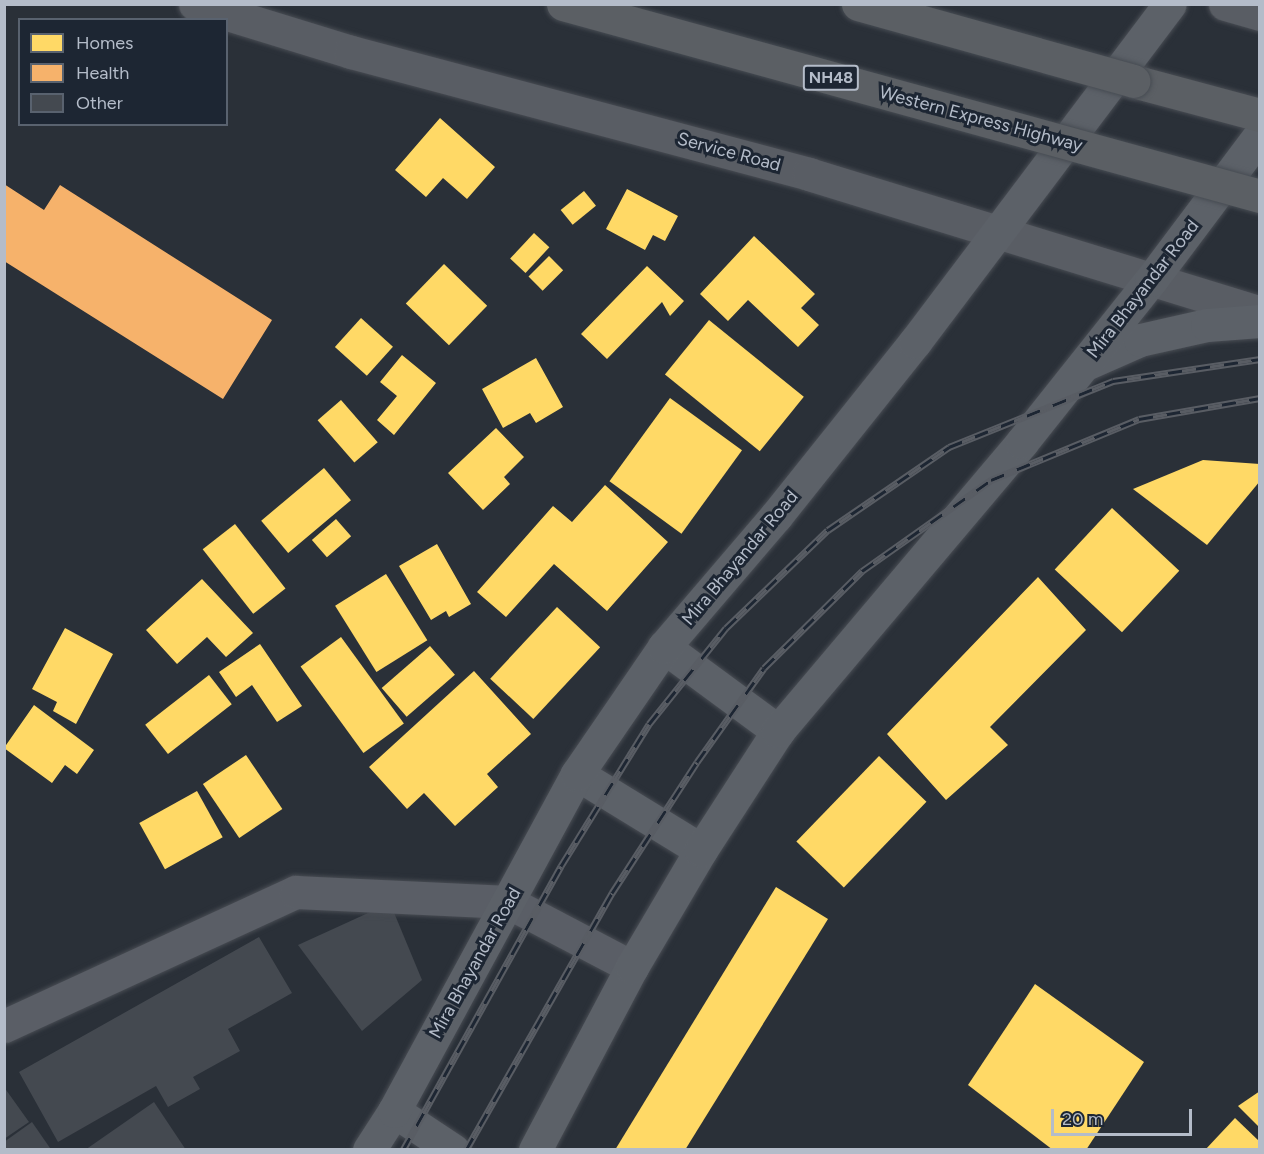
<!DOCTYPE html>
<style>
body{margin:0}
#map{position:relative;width:1264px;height:1154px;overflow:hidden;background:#2a3038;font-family:Figtree,sans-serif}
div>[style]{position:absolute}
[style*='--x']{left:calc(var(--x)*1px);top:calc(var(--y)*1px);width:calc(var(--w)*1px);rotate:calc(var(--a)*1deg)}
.homes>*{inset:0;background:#ffd966;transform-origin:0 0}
.health>*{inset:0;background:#f6b26b}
.building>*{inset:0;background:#444950}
.roads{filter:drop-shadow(0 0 2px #484c53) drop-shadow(0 0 2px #484c53)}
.minor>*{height:33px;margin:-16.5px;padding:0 16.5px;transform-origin:16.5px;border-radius:16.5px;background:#5a5e66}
.secondary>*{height:33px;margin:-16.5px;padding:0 16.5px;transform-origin:16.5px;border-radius:16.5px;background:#595d64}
.primary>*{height:33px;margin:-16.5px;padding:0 16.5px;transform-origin:16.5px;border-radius:16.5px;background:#5c6168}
.trunk>*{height:33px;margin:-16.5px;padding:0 16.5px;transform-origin:16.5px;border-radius:16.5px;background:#5b5f64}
.rail>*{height:7px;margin-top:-3.5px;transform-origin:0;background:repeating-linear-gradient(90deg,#1d2633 0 14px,#595d64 0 28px);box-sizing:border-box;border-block:2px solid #595d64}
.bridges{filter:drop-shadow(0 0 2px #474c53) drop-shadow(0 0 2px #474c53)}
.trunk-bridge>*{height:33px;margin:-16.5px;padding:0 16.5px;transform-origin:16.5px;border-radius:16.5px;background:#5b5f64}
span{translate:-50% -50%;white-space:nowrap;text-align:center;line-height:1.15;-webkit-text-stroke:6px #1d2633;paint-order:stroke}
.shield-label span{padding:2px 4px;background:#1d2633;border:2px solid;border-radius:4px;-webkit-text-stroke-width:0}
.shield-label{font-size:16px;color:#b4bcc9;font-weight:700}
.street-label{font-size:18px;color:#b4bcc9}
.frame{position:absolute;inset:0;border:6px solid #b4bcc9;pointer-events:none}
.legend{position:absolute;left:18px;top:18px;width:210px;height:108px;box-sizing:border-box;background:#1d2633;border:2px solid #59626f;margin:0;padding:8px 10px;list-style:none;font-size:18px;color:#b4bcc9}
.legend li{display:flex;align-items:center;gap:12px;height:30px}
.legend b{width:30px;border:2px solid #59626f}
.scale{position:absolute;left:1051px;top:1109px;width:141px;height:27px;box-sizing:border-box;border:3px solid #b4bcc9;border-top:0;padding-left:8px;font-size:18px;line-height:21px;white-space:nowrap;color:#b4bcc9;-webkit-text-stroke:4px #1d2633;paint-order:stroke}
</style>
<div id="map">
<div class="homes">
<i style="clip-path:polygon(440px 118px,495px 167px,467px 199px,443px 178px,426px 197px,395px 170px)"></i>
<i style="clip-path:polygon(627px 189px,678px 216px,665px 241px,653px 235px,645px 250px,606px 229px)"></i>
<i style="left:584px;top:191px;width:19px;height:30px;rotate:51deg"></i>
<i style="left:534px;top:233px;width:21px;height:35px;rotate:43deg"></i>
<i style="clip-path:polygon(754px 236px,815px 294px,801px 308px,819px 325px,798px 347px,748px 300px,728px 321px,700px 294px)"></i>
<i style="left:549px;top:256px;width:20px;height:29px;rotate:45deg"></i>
<i style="left:444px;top:264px;width:60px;height:55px;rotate:44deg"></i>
<i style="clip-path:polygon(647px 266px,684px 301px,670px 316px,662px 302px,607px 359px,581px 334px)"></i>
<i style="left:361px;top:318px;width:43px;height:39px;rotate:42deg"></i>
<i style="left:709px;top:320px;width:122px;height:70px;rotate:39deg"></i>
<i style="clip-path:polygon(402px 355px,436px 383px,394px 435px,377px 420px,397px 396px,380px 382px)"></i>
<i style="clip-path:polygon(536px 358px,563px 407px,536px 423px,530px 413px,503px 428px,482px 389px)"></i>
<i style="left:670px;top:398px;width:89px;height:103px;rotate:36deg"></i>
<i style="left:341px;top:400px;width:56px;height:31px;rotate:49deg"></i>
<i style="clip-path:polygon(496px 428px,524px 457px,504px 477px,510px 484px,483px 510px,448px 473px)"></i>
<i style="clip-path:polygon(1203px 460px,1260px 464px,1260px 481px,1207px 545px,1133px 489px)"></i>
<i style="left:324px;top:468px;width:42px;height:82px;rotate:50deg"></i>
<i style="clip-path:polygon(605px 485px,668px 542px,607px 611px,554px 564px,506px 617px,477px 592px,553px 506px,572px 522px)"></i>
<i style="left:1112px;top:508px;width:92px;height:84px;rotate:43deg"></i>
<i style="left:336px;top:519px;width:23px;height:32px;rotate:49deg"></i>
<i style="left:235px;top:524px;width:82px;height:41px;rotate:52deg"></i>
<i style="clip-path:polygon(437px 544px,471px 604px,449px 617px,446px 611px,431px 620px,399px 566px)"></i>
<i style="left:386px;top:574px;width:78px;height:60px;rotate:58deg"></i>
<i style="clip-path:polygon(1038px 577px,1086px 630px,990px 727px,1008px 745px,946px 800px,887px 734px)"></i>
<i style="clip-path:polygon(202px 579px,253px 633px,226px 657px,207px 637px,177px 664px,146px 630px)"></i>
<i style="left:557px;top:607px;width:59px;height:98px;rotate:43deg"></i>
<i style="clip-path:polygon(65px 628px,113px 654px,76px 724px,53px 711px,57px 702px,32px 689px)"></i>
<i style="left:341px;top:637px;width:107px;height:50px;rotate:54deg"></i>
<i style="clip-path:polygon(260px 644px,302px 706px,277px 722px,252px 685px,236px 697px,219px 672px)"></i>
<i style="left:430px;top:646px;width:38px;height:64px;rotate:49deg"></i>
<i style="clip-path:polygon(474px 671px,531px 734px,487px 774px,498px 787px,455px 826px,424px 793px,407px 809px,369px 767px)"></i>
<i style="left:209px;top:675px;width:37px;height:81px;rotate:52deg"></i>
<i style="clip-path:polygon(34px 705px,94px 750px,77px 774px,65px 765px,52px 783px,4px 748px)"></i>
<i style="left:246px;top:755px;width:65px;height:52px;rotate:56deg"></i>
<i style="left:879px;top:756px;width:66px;height:119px;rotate:44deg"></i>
<i style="left:197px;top:791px;width:53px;height:66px;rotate:61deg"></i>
<i style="clip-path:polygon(776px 887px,828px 919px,685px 1150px,615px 1150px)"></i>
<i style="clip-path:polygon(1035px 984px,1144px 1062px,1086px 1150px,1053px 1150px,968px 1085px)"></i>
<i style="clip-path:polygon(1260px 1091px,1260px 1128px,1238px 1106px)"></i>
<i style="clip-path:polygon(1235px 1118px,1260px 1142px,1260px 1150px,1205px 1150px)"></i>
</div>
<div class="health">
<i style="clip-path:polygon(4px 184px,44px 210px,60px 185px,272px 320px,223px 399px,4px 261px)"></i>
</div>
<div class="building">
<i style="clip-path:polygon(390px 903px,422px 980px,362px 1031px,298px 945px)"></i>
<i style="clip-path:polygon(259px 937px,292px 993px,228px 1029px,240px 1051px,193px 1077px,200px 1089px,168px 1107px,156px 1086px,58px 1142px,19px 1072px)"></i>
<i style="clip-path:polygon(4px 1087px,29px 1122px,4px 1139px)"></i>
<i style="clip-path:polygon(154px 1102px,186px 1150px,85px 1150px)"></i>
<i style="clip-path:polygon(32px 1122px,50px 1148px,4px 1150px,4px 1142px)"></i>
</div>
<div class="roads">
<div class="minor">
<i style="--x:4;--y:1026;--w:321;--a:-24.7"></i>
<i style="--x:296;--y:892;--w:212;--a:2.7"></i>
<i style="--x:508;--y:902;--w:140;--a:27.7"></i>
</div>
<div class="secondary">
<i style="--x:195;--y:4;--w:163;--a:17.1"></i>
<i style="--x:351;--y:52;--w:474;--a:14.9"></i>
<i style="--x:809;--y:174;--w:472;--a:17.1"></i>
<i style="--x:1225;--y:4;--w:36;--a:16"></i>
</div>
<div class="primary">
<i style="--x:1088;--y:363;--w:57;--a:-23.9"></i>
<i style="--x:1140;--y:340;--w:69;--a:-12.6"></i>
<i style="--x:1207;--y:325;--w:53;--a:-4.3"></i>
<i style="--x:664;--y:647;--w:142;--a:36.4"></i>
<i style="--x:577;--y:774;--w:145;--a:31.5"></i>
<i style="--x:394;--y:1111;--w:71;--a:33.5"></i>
<i style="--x:369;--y:1150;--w:46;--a:-57.3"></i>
<i style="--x:394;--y:1111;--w:383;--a:-61.5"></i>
<i style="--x:577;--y:774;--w:154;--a:-55.6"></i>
<i style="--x:664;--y:647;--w:172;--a:-49.5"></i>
<i style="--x:776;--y:516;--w:223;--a:-51.4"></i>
<i style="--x:915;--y:342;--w:423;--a:-53"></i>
<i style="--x:535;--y:1150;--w:207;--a:-62.1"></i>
<i style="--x:632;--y:967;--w:136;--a:-59.5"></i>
<i style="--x:701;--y:850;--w:142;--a:-57.1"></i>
<i style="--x:778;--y:731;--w:378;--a:-49.8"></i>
<i style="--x:1022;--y:442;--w:207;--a:-51.5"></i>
<i style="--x:1151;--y:280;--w:181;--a:-53.1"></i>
</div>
<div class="trunk">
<i style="--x:1133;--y:81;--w:131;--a:15"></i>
</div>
</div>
<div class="rail">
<i style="--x:403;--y:1150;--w:325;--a:-60.9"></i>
<i style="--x:561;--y:866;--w:167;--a:-58.2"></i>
<i style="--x:649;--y:724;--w:123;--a:-51.3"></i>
<i style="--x:726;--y:628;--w:141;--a:-43.9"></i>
<i style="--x:828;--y:530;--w:147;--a:-34.4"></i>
<i style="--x:949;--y:447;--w:177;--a:-21.9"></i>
<i style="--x:1113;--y:381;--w:149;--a:-8.5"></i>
<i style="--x:466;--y:1150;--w:296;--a:-60.4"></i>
<i style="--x:612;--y:893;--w:156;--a:-57"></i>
<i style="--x:697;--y:762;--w:115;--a:-54.5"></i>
<i style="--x:764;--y:668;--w:138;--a:-44.7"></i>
<i style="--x:862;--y:571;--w:158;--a:-35.2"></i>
<i style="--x:991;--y:480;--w:160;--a:-22.4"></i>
<i style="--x:1139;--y:419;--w:123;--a:-9.8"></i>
</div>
<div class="bridges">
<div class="trunk-bridge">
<i style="--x:563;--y:4;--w:723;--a:15.4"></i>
<i style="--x:858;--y:4;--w:286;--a:15.6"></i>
</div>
</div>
<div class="shield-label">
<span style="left:831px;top:78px">NH48</span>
</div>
<div class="street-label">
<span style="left:981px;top:119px;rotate:15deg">Western Express Highway</span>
<span style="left:729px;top:152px;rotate:15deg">Service Road</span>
<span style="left:1143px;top:289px;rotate:-52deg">Mira Bhayandar Road</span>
<span style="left:740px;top:558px;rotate:-50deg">Mira Bhayandar Road</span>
<span style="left:475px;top:963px;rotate:-61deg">Mira Bhayandar Road</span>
</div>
<div class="frame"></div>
<ul class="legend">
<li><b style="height:16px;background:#ffd966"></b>Homes</li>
<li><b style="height:16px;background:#f6b26b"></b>Health</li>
<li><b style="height:16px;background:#444950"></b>Other</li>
</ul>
<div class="scale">20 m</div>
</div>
